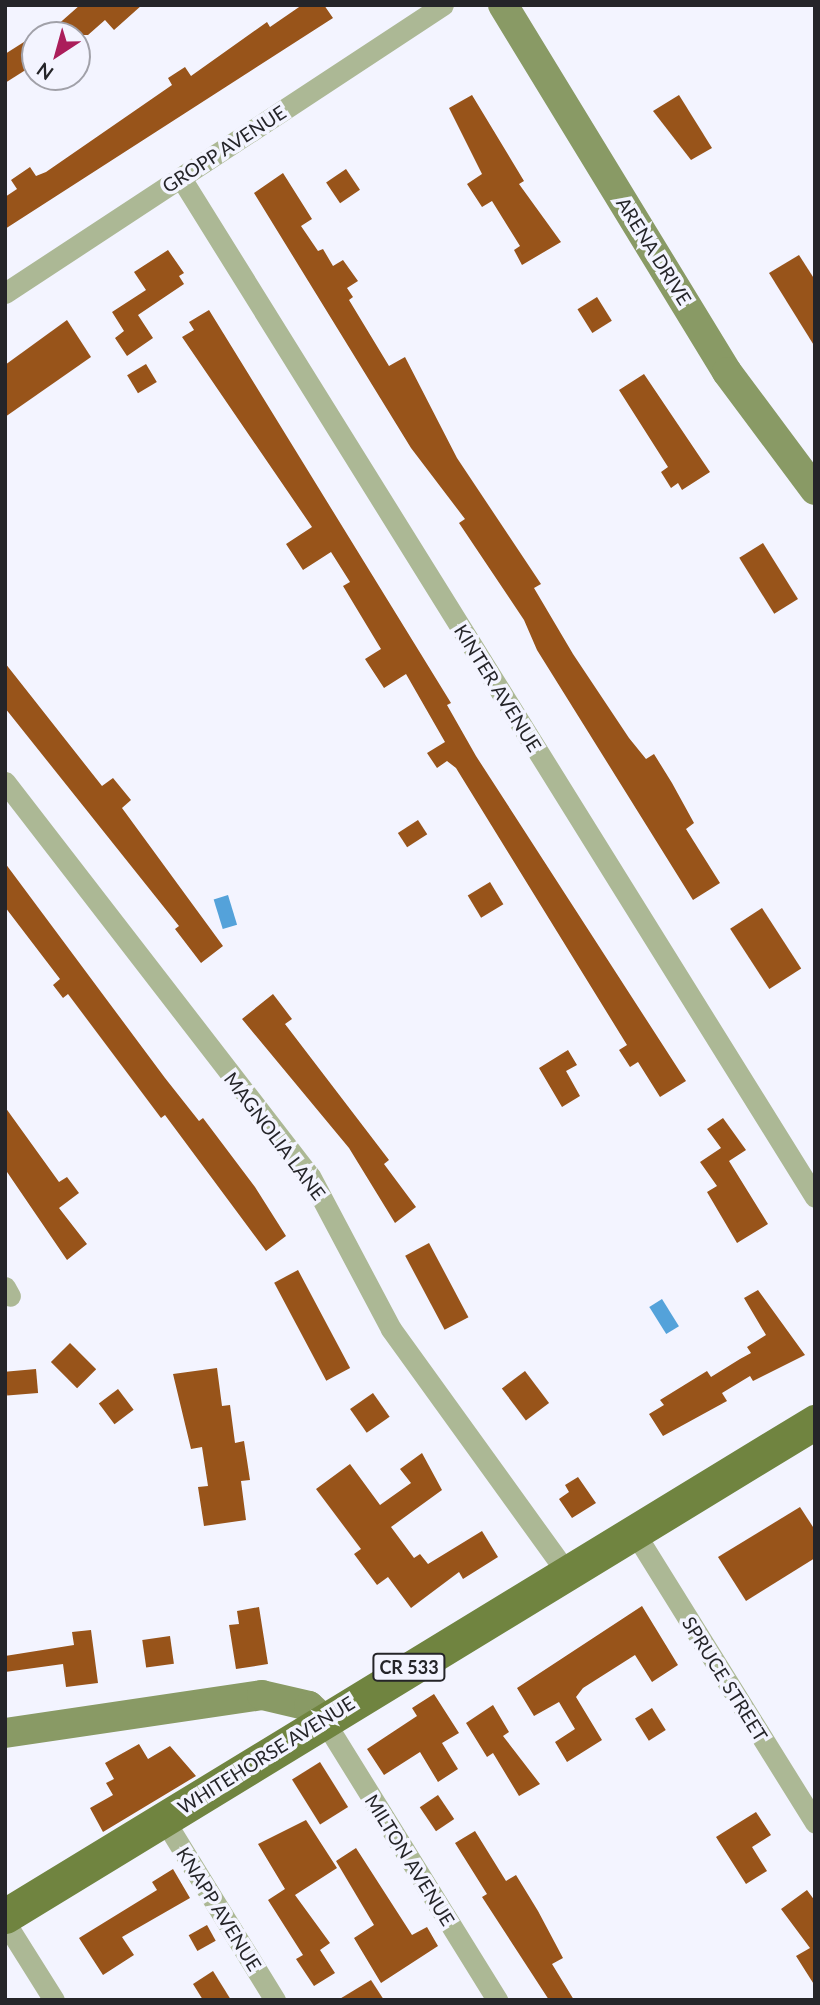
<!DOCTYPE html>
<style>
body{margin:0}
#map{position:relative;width:820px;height:2005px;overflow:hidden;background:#f3f4ff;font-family:Lato,sans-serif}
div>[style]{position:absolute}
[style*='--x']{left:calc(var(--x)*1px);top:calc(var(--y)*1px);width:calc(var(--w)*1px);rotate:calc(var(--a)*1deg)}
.water>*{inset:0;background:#54a2da;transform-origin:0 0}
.building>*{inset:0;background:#98541a;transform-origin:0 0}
.street>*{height:21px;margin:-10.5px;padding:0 10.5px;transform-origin:10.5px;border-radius:10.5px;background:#acb895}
.secondary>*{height:30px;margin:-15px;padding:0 15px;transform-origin:15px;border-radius:15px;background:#899a65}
.primary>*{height:35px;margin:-17.5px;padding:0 17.5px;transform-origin:17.5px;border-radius:17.5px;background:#708440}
span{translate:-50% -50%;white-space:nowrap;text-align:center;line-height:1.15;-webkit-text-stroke:7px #f3f4ff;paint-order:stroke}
.shield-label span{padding:2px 5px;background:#f3f4ff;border:2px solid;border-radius:5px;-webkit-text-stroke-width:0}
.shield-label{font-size:18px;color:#252529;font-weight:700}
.street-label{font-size:19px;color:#252529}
.frame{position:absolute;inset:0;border:7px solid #252529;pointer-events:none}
.north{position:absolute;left:21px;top:21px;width:70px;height:70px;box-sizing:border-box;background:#f3f4ff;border:2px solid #a1a1a9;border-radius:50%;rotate:216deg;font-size:19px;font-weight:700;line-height:28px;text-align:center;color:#252529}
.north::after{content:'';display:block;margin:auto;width:24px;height:32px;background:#ab1e5b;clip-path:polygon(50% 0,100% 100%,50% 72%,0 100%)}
</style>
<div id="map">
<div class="water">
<i style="left:228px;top:895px;width:31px;height:15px;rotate:73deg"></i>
<i style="left:662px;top:1299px;width:32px;height:15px;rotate:58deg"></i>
</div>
<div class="building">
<i style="clip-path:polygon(80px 5px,142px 5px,114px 30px,105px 20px,88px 35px,46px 35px)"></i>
<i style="clip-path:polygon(302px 5px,324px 5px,333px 18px,5px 229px,5px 197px,17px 189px,11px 180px,30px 167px,36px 176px,46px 172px,172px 85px,168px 78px,185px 67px,191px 76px,267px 22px,270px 27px)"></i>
<i style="clip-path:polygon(35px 35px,35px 64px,5px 83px,5px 54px)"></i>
<i style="clip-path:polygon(472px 95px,524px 181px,519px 184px,561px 242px,522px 265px,514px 250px,520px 246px,492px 201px,482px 207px,467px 184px,482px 174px,449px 108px)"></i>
<i style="clip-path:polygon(679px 95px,712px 148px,691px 160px,653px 111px)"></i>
<i style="left:346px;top:169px;width:25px;height:24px;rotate:56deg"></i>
<i style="clip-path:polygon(283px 173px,312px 219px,301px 226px,318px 251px,323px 249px,333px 266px,343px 260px,358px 281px,347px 288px,353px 297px,349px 300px,389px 366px,405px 357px,457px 458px,541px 584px,534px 588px,573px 654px,629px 738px,646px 759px,654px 754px,672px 783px,694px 823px,686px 829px,720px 883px,693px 900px,537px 650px,524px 620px,459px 523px,465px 519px,411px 448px,254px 193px)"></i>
<i style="clip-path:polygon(168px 250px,184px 273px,179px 276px,184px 284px,138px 315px,153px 338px,127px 356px,115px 338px,124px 331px,112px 312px,146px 290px,134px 272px)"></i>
<i style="clip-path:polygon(799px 255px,815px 280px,815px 347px,769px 273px)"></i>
<i style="left:597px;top:297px;width:28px;height:23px;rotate:58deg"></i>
<i style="clip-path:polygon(209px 310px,451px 703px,447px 705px,476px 756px,686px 1081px,660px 1097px,638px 1062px,630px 1067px,619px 1050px,627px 1045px,456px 768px,447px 761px,437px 768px,427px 753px,445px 742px,406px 674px,384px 688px,365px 659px,381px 649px,343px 586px,350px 582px,331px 552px,303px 570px,286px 544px,312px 527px,182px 337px,194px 330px,189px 322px)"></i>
<i style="clip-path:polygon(67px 320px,91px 357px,5px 417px,5px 365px)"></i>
<i style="left:146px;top:364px;width:21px;height:22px;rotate:59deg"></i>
<i style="clip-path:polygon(644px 374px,710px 472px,682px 490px,678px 483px,671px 488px,661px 472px,668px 467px,619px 390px)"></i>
<i style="left:763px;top:543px;width:66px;height:28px;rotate:58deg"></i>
<i style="clip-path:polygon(5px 663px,102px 786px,113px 778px,131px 800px,122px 808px,223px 946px,201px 963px,175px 929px,179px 926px,5px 708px)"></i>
<i style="left:418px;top:820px;width:17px;height:24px;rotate:57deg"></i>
<i style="clip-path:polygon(5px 863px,165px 1078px,199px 1121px,203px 1118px,255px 1187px,286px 1236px,266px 1251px,165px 1115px,161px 1118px,68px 994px,63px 998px,53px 985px,60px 979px,5px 907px)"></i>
<i style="left:490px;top:882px;width:26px;height:26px;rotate:59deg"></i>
<i style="left:762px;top:908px;width:72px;height:38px;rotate:57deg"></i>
<i style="clip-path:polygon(273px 994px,292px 1019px,285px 1024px,389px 1160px,384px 1164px,416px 1207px,395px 1223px,349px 1148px,242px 1019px)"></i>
<i style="clip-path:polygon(568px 1050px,577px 1065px,566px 1071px,580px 1096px,562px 1107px,539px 1068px)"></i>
<i style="clip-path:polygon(5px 1107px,59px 1182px,67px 1177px,79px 1193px,59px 1208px,87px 1244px,67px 1260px,5px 1169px)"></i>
<i style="clip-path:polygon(723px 1118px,746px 1150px,729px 1161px,768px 1224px,737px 1243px,707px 1192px,717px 1186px,700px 1162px,721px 1148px,707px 1129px)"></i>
<i style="left:429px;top:1243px;width:84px;height:27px;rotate:62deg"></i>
<i style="left:298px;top:1270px;width:111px;height:27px;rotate:62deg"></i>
<i style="clip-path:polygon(758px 1290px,805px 1355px,753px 1381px,750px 1376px,722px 1393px,727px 1401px,663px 1436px,649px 1414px,664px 1405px,660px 1400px,707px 1371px,711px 1377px,740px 1359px,751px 1353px,747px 1347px,766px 1335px,744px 1298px)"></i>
<i style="left:70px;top:1343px;width:37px;height:27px;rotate:45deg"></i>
<i style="clip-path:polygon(217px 1368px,222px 1406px,230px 1405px,235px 1443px,244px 1441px,250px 1480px,241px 1481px,246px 1520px,204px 1526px,198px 1487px,208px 1486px,202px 1447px,191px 1449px,173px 1374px)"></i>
<i style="left:36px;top:1369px;width:24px;height:31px;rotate:85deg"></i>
<i style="left:525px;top:1371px;width:40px;height:29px;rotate:53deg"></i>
<i style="left:118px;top:1389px;width:26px;height:24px;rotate:53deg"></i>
<i style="left:373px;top:1393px;width:29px;height:28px;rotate:55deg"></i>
<i style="clip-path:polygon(422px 1453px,442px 1490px,391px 1527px,414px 1558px,420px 1554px,428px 1564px,482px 1531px,498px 1557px,463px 1579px,459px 1572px,411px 1608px,388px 1577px,377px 1585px,354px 1554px,361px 1549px,316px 1489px,350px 1464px,380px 1505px,411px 1483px,400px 1469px)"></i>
<i style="clip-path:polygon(578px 1477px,596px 1503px,572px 1518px,559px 1499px,569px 1492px,565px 1485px)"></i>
<i style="clip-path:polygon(800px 1507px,815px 1530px,815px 1558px,746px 1601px,718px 1557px)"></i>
<i style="clip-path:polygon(642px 1606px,678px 1665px,652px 1682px,635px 1655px,583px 1688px,576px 1697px,602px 1740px,567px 1762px,555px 1742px,575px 1729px,559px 1702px,534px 1716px,517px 1688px)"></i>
<i style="clip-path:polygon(259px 1607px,268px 1664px,236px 1669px,229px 1625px,239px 1624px,237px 1611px)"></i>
<i style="clip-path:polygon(91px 1630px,98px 1683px,66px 1687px,63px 1664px,5px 1672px,5px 1656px,74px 1645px,72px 1632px)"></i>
<i style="left:170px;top:1636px;width:28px;height:28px;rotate:82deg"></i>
<i style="clip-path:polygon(434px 1694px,459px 1733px,442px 1743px,458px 1769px,438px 1782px,420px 1752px,384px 1775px,367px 1749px,417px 1716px,412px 1708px)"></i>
<i style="clip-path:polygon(493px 1705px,509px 1732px,503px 1736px,540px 1784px,519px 1796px,493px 1753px,487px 1757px,466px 1723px)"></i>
<i style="left:652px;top:1708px;width:26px;height:20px;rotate:58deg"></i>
<i style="clip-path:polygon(139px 1744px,148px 1759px,170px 1746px,196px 1776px,103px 1832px,90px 1808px,113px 1795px,106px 1783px,114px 1779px,105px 1763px)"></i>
<i style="left:320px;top:1762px;width:53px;height:33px;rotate:58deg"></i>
<i style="left:438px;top:1795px;width:29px;height:22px;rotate:56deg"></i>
<i style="clip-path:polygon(756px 1812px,771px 1835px,752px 1847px,767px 1871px,746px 1884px,716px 1837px)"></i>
<i style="clip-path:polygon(306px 1820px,337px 1868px,295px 1895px,330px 1943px,320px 1950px,335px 1973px,314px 1986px,296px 1959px,303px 1955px,268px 1900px,285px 1889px,258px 1844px)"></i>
<i style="clip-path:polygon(475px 1831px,506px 1881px,516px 1875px,538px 1911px,563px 1958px,552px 1964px,574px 2000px,549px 2000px,482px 1897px,487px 1894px,455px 1843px)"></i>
<i style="clip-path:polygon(356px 1848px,412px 1935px,427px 1927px,438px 1946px,381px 1983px,354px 1938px,374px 1925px,336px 1861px)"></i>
<i style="clip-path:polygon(173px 1869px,190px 1898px,122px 1937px,134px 1955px,103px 1975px,79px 1938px,157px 1890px,152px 1882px)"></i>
<i style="clip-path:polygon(807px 1890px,815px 1901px,815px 1986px,796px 1956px,810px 1948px,781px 1909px)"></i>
<i style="left:207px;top:1925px;width:18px;height:21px;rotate:61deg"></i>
<i style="clip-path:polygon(213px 1971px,231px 2000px,203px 2000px,193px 1984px)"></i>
<i style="clip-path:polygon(371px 1980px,384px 2000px,338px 2000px)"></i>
</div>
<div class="street">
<i style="--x:181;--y:178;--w:1200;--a:58.11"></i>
<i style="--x:5;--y:293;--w:524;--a:-33.33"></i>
<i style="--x:5;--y:782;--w:498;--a:52.3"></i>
<i style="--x:310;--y:1176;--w:173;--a:62.1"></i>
<i style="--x:391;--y:1329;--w:302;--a:54.2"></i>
<i style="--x:5;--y:1287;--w:10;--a:61"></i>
<i style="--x:636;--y:1535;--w:339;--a:58.1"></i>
<i style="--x:323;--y:1719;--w:331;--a:58.2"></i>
<i style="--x:163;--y:1818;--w:214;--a:58.4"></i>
<i style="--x:5;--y:1922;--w:92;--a:57.9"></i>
</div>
<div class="secondary">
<i style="--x:503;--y:5;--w:430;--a:58.6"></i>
<i style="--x:727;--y:372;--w:147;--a:53.3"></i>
<i style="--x:5;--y:1733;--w:260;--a:-8.4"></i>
<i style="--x:262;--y:1695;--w:48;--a:13.2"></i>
<i style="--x:309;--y:1706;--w:19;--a:43"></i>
</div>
<div class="primary">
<i style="--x:5;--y:1916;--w:949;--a:-31.38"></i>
</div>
<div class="shield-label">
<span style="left:409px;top:1667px">CR 533</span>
</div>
<div class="street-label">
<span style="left:224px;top:149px;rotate:-33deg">GROPP AVENUE</span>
<span style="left:654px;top:251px;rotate:58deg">ARENA DRIVE</span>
<span style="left:498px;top:688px;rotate:58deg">KINTER AVENUE</span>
<span style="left:275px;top:1136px;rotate:53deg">MAGNOLIA LANE</span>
<span style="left:725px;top:1679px;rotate:58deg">SPRUCE STREET</span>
<span style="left:266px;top:1755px;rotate:-32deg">WHITEHORSE AVENUE</span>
<span style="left:410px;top:1860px;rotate:58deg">MILTON AVENUE</span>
<span style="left:219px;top:1909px;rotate:58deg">KNAPP AVENUE</span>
</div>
<div class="frame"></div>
<div class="north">N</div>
</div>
